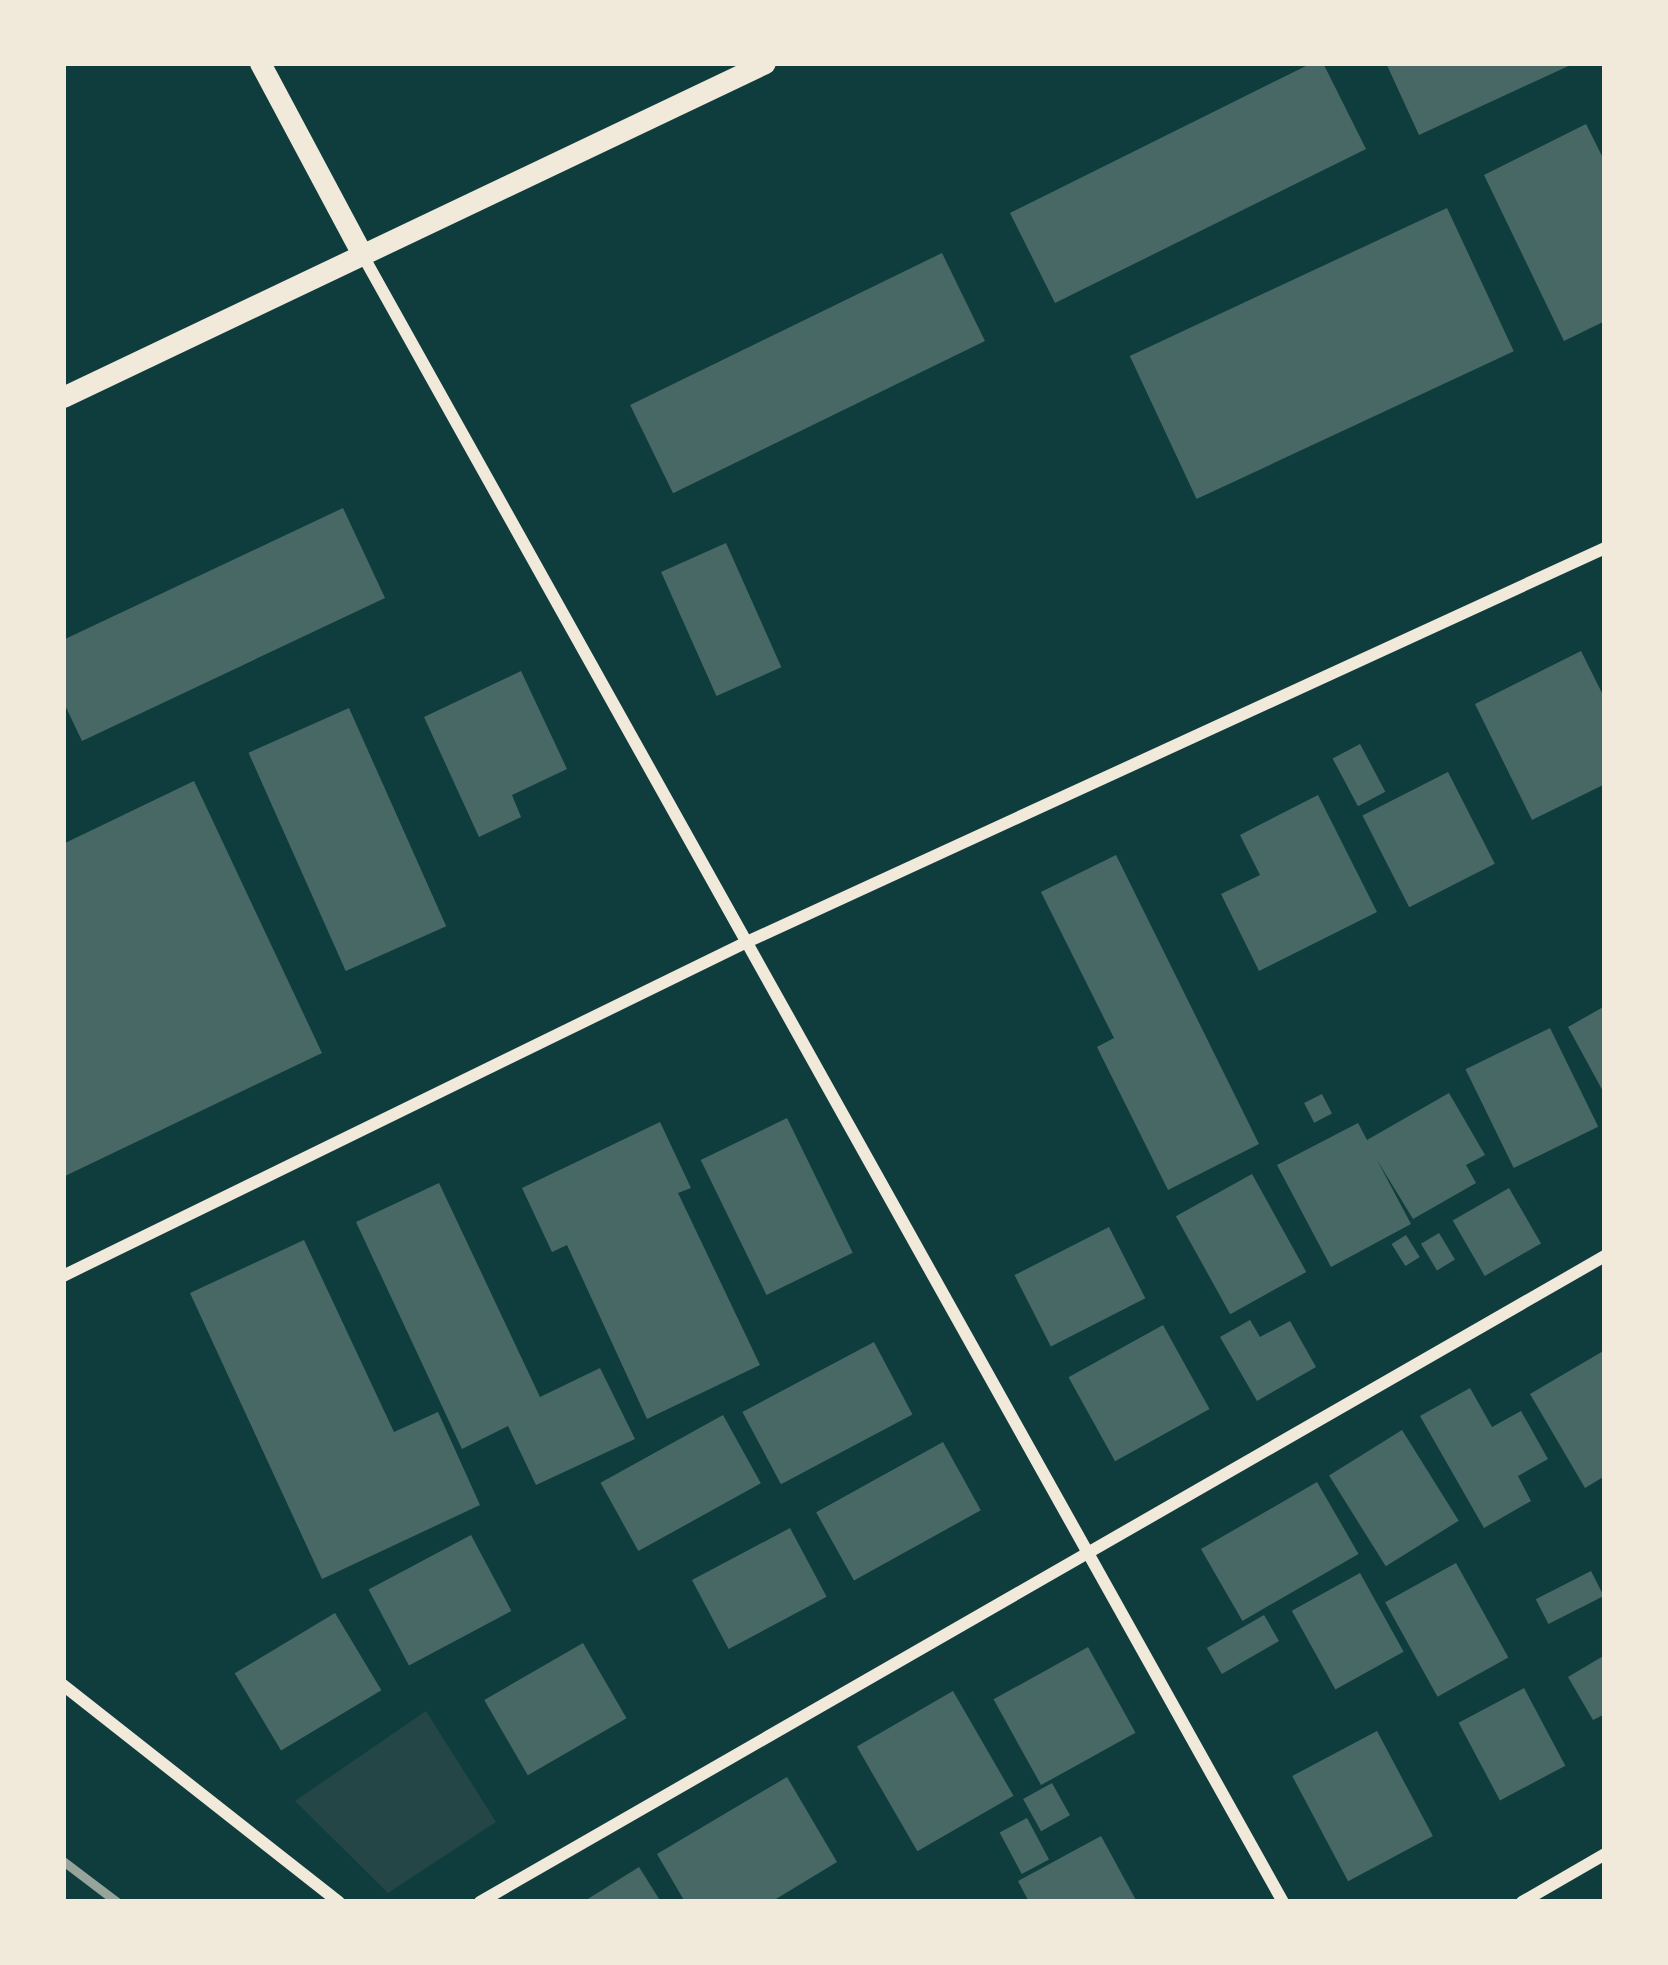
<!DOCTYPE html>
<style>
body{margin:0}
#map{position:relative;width:1668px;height:1965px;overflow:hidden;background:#0f3d3e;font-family:"DM Sans",sans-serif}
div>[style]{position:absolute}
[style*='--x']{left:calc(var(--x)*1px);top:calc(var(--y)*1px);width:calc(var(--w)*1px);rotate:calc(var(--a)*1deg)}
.green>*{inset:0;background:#244646}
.building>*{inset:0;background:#486865;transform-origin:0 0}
.minor>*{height:12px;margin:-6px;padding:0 6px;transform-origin:6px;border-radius:6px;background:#f1e9da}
.tertiary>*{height:21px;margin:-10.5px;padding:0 10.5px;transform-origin:10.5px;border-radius:10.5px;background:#f1e9da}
.rail>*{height:9px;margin:-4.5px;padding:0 4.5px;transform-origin:4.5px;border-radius:4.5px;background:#97a49c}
span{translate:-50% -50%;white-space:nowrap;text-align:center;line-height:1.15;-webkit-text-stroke:12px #f1e9da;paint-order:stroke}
.frame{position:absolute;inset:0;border:66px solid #f1e9da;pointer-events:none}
</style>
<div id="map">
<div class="green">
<i style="clip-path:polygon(426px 1711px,496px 1822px,388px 1893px,295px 1801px)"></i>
</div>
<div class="building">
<i style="clip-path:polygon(1312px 63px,1323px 63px,1366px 149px,1055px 303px,1010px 213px)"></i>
<i style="clip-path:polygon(1386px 63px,1575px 63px,1419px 135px)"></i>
<i style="clip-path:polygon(1586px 124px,1605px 162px,1605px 321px,1564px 341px,1484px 175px)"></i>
<i style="left:1447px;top:208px;width:158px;height:350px;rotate:65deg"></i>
<i style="left:942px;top:253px;width:98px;height:347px;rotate:64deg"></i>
<i style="clip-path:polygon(343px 508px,385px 598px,82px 741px,63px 701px,63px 640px)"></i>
<i style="left:726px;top:543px;width:136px;height:71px;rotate:66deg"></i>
<i style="clip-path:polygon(1581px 651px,1605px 699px,1605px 784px,1532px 820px,1475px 704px)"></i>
<i style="clip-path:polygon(521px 671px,567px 769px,512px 795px,521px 817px,479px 837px,424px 717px)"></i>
<i style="left:349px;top:708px;width:239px;height:110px;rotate:66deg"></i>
<i style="left:1360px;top:744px;width:54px;height:31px;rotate:62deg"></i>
<i style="left:1448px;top:772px;width:103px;height:96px;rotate:63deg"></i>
<i style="clip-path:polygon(194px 781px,322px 1053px,63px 1177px,63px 844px)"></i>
<i style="clip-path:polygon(1318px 795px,1377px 912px,1259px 971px,1221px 894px,1260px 875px,1240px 835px)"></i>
<i style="clip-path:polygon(1116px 855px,1259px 1144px,1168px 1190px,1097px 1047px,1114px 1038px,1041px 892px)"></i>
<i style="clip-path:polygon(1605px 1006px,1605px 1095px,1568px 1027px)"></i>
<i style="left:1550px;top:1028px;width:110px;height:94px;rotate:64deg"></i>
<i style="clip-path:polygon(1449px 1093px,1485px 1155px,1466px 1165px,1476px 1183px,1413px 1219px,1377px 1160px,1411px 1224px,1331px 1267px,1277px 1165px,1358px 1123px,1367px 1140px)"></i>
<i style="left:1322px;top:1094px;width:22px;height:20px;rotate:63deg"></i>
<i style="left:787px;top:1118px;width:150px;height:96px;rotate:64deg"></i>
<i style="clip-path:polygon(660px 1122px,691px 1188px,678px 1193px,760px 1365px,647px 1419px,567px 1245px,552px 1252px,522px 1188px)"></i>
<i style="left:1252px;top:1174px;width:112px;height:87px;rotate:61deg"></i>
<i style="clip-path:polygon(439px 1183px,540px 1397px,600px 1368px,635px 1439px,536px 1485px,508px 1426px,462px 1449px,356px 1222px)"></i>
<i style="left:1509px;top:1188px;width:64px;height:65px;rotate:60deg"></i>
<i style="left:1109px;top:1227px;width:80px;height:106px;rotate:63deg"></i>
<i style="left:1439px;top:1233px;width:31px;height:21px;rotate:59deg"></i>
<i style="left:1406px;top:1235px;width:26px;height:17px;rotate:58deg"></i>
<i style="clip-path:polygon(304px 1240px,394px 1432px,438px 1412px,480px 1505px,322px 1579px,190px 1293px)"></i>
<i style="clip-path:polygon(1250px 1320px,1260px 1337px,1290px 1321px,1316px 1367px,1257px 1401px,1220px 1337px)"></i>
<i style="left:1163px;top:1325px;width:96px;height:108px;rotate:61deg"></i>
<i style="left:874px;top:1342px;width:82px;height:149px;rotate:62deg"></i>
<i style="clip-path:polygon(1605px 1350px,1605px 1476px,1585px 1488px,1530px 1394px)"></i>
<i style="clip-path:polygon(1470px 1388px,1492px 1427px,1521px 1411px,1548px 1459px,1518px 1476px,1531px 1501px,1484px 1528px,1420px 1416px)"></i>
<i style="left:723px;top:1415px;width:78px;height:140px;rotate:61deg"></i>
<i style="left:1402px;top:1430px;width:107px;height:86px;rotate:58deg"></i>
<i style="left:943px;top:1442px;width:78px;height:145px;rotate:61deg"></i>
<i style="left:1317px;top:1482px;width:83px;height:134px;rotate:60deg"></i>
<i style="left:790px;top:1528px;width:78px;height:111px;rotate:62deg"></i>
<i style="left:471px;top:1535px;width:86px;height:116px;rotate:62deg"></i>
<i style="left:1456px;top:1563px;width:108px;height:81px;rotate:61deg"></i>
<i style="left:1591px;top:1571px;width:28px;height:62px;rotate:63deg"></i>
<i style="left:1360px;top:1573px;width:90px;height:78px;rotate:61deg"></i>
<i style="left:335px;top:1613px;width:90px;height:117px;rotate:59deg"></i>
<i style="left:1264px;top:1615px;width:30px;height:66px;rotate:60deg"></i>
<i style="left:583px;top:1643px;width:87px;height:114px;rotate:60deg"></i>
<i style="left:1088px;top:1647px;width:98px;height:108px;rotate:61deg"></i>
<i style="clip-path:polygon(1605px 1655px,1605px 1714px,1593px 1720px,1568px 1677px)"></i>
<i style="left:1524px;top:1688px;width:88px;height:74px;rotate:62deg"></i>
<i style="left:953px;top:1691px;width:121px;height:111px;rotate:60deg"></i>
<i style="left:1377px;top:1731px;width:119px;height:96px;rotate:62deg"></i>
<i style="clip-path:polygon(787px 1777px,837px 1862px,771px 1902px,685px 1902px,657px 1854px)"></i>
<i style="left:1052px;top:1783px;width:37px;height:33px;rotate:61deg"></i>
<i style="left:1027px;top:1818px;width:47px;height:31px;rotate:62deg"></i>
<i style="clip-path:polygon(1101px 1836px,1137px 1902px,1029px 1902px,1018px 1881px)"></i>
<i style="clip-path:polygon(639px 1867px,661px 1902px,583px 1902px)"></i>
</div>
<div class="minor">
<i style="--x:362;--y:254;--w:1888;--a:60.8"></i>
<i style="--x:63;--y:1276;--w:763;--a:-26.03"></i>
<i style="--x:749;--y:941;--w:942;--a:-24.66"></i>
<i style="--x:63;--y:1685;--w:351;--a:38.2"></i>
<i style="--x:480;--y:1902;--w:1297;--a:-29.87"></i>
<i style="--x:1522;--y:1902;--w:96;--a:-30"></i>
</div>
<div class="tertiary">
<i style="--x:260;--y:63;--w:217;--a:61.9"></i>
<i style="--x:63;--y:397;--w:777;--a:-25.44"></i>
</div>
<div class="rail">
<i style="--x:63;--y:1861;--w:68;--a:37.2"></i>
</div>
<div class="frame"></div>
</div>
